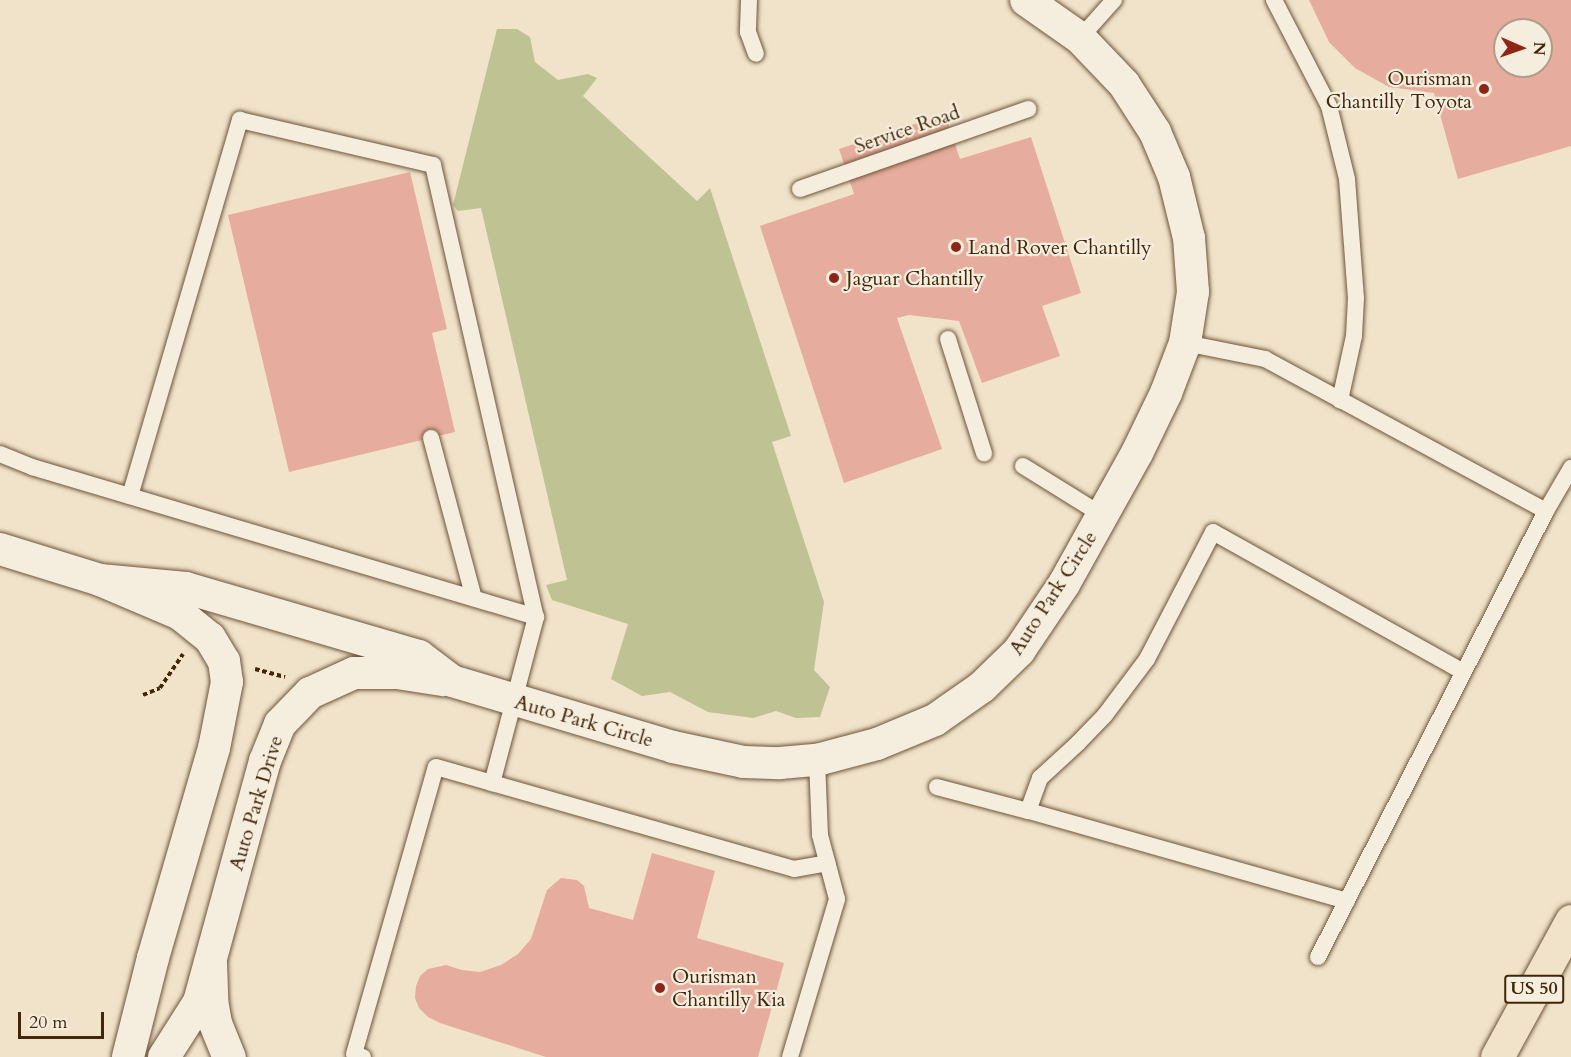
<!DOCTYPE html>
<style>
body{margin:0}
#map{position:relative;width:1571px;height:1057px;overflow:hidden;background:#f0e3ca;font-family:Cardo,serif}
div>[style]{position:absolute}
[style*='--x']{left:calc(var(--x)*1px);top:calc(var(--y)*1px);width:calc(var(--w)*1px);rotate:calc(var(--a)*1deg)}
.green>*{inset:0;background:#bfc293}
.building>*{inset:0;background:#e6ac9d}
.path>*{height:4px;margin-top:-2px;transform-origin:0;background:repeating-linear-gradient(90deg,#432609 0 4.5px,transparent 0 7.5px)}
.roads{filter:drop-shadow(0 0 2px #6e5539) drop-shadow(0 0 2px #6e5539)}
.lane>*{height:16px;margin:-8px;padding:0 8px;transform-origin:8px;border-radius:8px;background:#f5eddd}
.street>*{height:32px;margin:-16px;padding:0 16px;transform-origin:16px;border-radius:16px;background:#f5eddd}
.secondary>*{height:33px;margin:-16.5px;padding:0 16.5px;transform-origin:16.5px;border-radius:16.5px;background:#f5eddd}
.highway>*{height:33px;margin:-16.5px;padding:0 16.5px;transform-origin:16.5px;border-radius:16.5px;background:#f0e3ca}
.dots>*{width:16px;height:16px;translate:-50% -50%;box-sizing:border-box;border:3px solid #f5eddd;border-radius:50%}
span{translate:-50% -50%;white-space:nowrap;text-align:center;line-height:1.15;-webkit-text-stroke:4.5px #f5eddd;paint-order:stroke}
.shield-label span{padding:2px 4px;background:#f5eddd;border:2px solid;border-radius:4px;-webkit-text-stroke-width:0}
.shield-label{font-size:18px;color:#432609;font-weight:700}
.poi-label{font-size:20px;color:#432609}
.right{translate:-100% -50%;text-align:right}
.left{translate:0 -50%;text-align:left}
.street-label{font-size:20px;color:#432609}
.north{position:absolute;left:1493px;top:18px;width:60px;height:60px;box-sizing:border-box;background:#f5eddd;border:2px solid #ae9d88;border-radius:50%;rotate:92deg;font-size:16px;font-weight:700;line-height:24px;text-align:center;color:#432609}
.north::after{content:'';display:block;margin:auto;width:21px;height:27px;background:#8f2418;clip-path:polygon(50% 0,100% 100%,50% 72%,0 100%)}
.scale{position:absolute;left:18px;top:1012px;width:86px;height:27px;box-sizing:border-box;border:3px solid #432609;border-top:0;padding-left:8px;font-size:18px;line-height:21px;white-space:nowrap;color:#432609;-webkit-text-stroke:4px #f5eddd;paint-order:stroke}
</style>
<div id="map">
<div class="green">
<i style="clip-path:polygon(497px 29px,517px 29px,530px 37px,535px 62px,558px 80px,588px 74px,597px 78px,583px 96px,697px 201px,710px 188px,791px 436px,772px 442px,824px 602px,814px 670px,830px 687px,820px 717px,796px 718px,776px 711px,753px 718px,708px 712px,670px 692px,642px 696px,611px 679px,628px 624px,552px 600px,546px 585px,567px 580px,481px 208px,458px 211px,453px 205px)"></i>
</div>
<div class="building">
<i style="clip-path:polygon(evenodd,1309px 0,1571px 0,1571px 146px,1458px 179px,1434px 93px,1389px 87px,1355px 68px,1329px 42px,1309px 0,1505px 30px,1541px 30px,1541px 66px,1505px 66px,1505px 30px)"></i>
<i style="clip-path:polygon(945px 114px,960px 159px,1031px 137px,1081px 293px,1042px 306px,1060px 356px,982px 383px,959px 321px,909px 315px,897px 318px,942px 449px,844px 483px,760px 226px,854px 194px,839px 149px)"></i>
<i style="clip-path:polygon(410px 172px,447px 329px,432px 333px,455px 432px,289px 472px,228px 215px)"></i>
<i style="clip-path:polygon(652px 853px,715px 871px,697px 938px,784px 963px,758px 1057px,546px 1057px,440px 1023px,428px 1017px,419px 1008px,415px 998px,416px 986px,420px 976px,428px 969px,446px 965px,462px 970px,480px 972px,501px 965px,518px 954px,531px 939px,547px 890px,561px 878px,577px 880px,584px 886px,589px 908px,633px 920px)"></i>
</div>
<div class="path">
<i style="--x:255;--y:669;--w:31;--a:15"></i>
<i style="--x:143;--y:695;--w:18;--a:-22"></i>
<i style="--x:160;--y:688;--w:41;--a:-55.9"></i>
</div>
<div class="roads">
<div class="lane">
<i style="--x:749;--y:0;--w:32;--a:92"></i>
<i style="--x:748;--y:32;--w:23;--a:70"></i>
<i style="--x:1274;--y:0;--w:119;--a:62.6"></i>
<i style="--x:1329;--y:106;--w:75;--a:76.1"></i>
<i style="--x:1347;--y:179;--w:119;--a:85.7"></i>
<i style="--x:1356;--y:298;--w:38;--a:93"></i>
<i style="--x:1354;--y:336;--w:66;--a:102.3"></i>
<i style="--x:1080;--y:38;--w:51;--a:-48.2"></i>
<i style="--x:800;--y:189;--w:242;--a:-19.3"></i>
<i style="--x:948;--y:339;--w:120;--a:72.5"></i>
<i style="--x:1185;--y:343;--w:82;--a:11.3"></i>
<i style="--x:1265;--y:359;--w:319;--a:28.4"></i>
<i style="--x:1546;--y:511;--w:50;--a:-59.8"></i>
<i style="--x:431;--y:438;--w:166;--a:75"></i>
<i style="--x:0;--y:454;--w:35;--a:22"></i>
<i style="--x:32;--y:467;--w:526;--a:16.57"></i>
<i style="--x:536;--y:617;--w:172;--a:104.8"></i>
<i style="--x:1023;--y:466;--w:93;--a:31.8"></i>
<i style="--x:130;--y:496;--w:392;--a:-73.7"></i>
<i style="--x:240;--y:120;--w:198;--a:13.1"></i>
<i style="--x:433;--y:165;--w:464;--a:77.2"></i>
<i style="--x:937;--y:787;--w:94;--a:14.8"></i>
<i style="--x:1347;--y:901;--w:331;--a:-164.2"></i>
<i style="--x:1028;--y:811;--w:35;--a:-70"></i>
<i style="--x:1040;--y:778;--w:52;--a:-42.6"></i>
<i style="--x:1078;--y:743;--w:39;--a:-46"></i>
<i style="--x:1105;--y:715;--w:70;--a:-53.1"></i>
<i style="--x:1147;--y:659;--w:143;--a:-62.5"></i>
<i style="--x:1213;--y:532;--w:287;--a:29.2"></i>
<i style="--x:1318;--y:957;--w:501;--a:-62.92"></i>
<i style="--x:363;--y:1057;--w:9;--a:-162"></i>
<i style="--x:354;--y:1054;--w:298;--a:-74.1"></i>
<i style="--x:436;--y:767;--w:372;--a:15.9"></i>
<i style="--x:794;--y:869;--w:34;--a:-10"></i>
<i style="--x:790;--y:1057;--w:165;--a:-73.4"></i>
<i style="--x:837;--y:899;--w:66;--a:-104.9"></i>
<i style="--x:820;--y:835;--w:75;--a:-92.3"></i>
</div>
<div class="street">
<i style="--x:0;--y:549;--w:105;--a:17.2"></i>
<i style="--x:100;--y:580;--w:87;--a:23"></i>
<i style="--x:180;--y:614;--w:38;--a:39"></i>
<i style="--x:210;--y:638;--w:27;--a:59"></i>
<i style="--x:224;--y:661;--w:21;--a:82"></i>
<i style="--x:227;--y:682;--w:67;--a:101.1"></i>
<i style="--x:214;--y:748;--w:219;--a:106.2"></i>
<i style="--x:153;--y:958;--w:102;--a:104.2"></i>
<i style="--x:100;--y:580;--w:86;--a:5.3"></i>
<i style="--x:186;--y:588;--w:243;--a:16.3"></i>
<i style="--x:419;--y:656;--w:41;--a:37.1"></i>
<i style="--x:452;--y:681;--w:231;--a:16.6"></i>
<i style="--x:673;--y:747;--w:73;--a:11.9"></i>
<i style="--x:744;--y:762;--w:36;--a:2"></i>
<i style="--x:780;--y:763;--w:37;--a:-5"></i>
<i style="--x:817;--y:760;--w:62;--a:-14.9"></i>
<i style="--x:877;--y:744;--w:63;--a:-22.5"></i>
<i style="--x:935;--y:720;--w:57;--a:-35.1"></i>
<i style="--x:982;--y:687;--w:52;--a:-44.2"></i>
<i style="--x:1019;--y:651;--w:81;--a:-56.1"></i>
<i style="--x:1064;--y:584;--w:150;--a:-60.9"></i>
<i style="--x:1137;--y:453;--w:67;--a:-64.2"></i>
<i style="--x:1166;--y:393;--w:53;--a:-69.2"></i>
<i style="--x:1185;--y:343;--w:52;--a:-81.1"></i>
<i style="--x:1193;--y:292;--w:54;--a:-94.2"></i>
<i style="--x:1189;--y:238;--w:63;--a:-103.8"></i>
<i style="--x:1174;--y:177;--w:49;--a:-112.9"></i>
<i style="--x:1155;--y:132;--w:57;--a:-122.9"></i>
<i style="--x:1124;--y:84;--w:64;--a:-133.7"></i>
<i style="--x:1080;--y:38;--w:66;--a:-144.9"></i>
<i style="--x:164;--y:1057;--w:65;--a:-57.5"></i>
<i style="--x:199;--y:1002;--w:250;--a:-74.7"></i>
<i style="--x:265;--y:761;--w:40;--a:-68"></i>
<i style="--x:280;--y:724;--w:43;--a:-45.9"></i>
<i style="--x:310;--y:693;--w:48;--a:-24.4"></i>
<i style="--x:354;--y:673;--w:43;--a:0"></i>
<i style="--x:397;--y:673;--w:47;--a:8.7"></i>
</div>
<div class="secondary">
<i style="--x:210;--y:962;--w:38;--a:88"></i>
<i style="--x:211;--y:1000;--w:23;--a:80"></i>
<i style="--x:215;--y:1023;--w:37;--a:68"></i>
</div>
<div class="highway">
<i style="--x:1497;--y:1057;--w:155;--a:-61.4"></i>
</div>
</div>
<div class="dots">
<i style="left:1484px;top:89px;background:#8f2418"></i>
<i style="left:956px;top:247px;background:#8f2418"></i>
<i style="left:834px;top:278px;background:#8f2418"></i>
<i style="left:660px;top:988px;background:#8f2418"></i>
</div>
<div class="shield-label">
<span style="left:1534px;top:989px">US 50</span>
</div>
<div class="poi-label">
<span class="right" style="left:1472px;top:90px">Ourisman<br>Chantilly Toyota</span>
<span class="left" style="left:968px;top:247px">Land Rover Chantilly</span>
<span class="left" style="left:846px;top:278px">Jaguar Chantilly</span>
<span class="left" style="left:672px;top:988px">Ourisman<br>Chantilly Kia</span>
</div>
<div class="street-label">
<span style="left:907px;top:129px;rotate:-19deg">Service Road</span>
<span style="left:1053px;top:593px;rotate:-57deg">Auto Park Circle</span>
<span style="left:584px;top:721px;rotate:16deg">Auto Park Circle</span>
<span style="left:256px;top:803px;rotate:-73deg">Auto Park Drive</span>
</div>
<div class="north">N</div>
<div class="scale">20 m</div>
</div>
